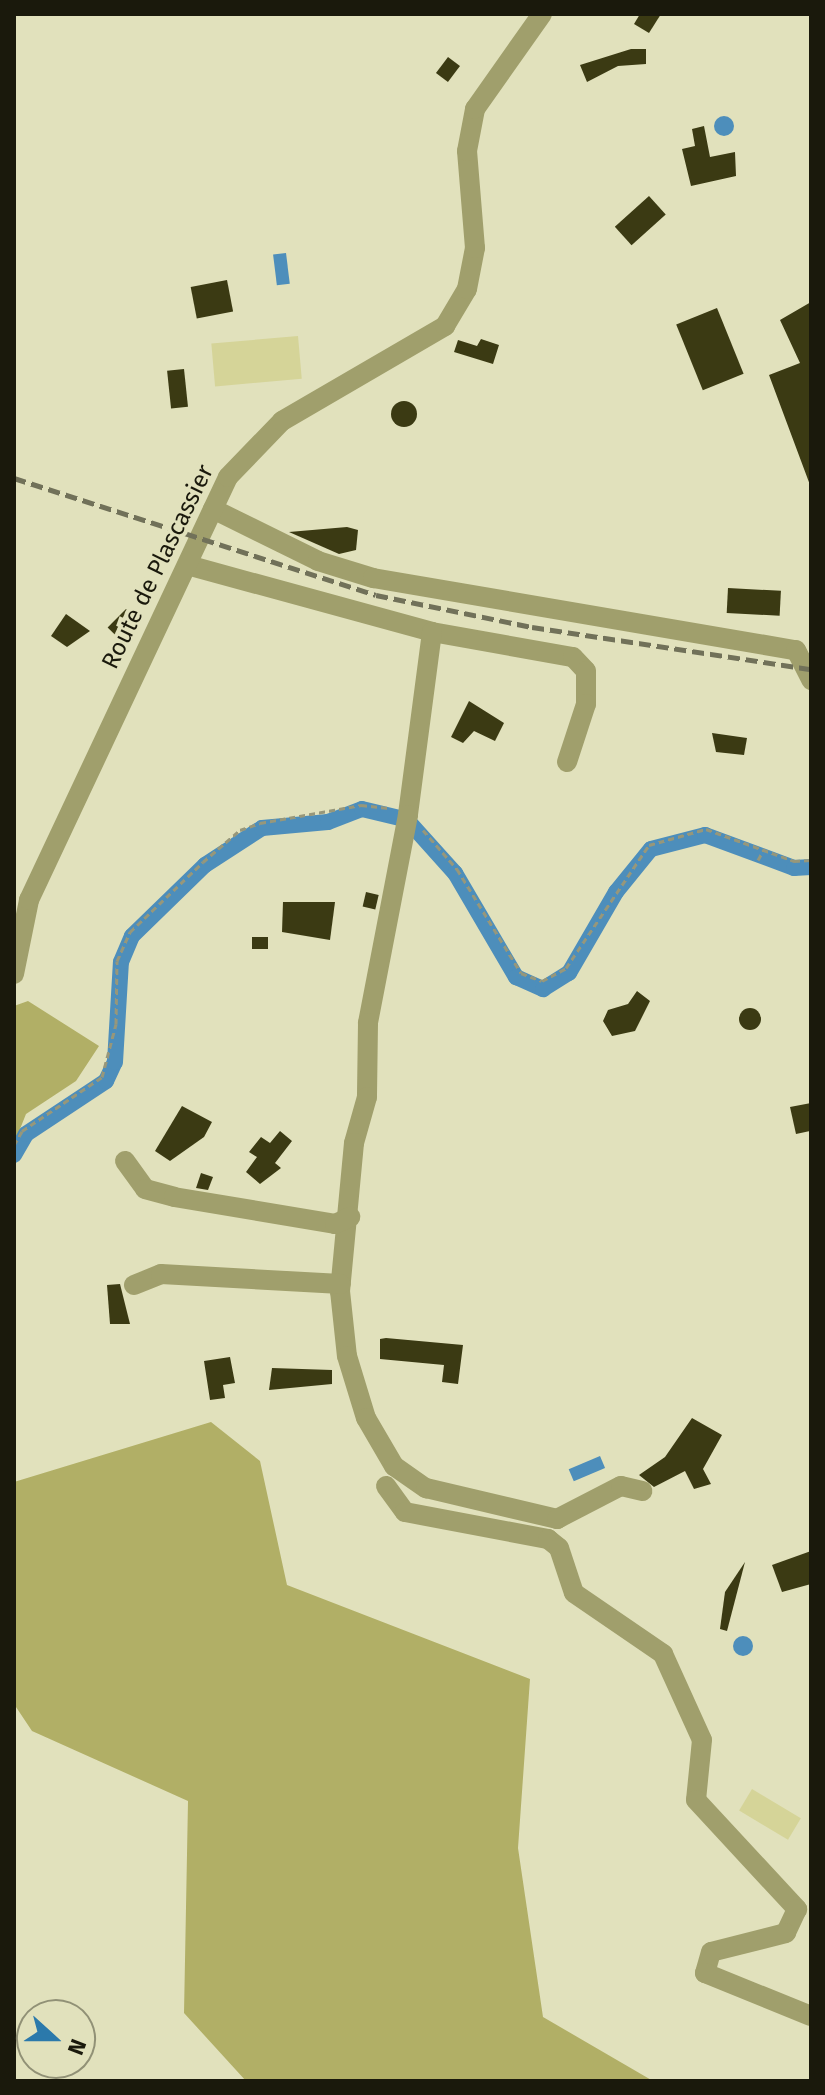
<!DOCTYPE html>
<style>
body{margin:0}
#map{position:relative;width:825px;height:2095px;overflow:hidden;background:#e1e1bc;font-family:"Fira Sans",sans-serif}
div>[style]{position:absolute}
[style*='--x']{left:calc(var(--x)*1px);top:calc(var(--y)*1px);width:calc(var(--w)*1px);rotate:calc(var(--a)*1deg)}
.green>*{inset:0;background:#d5d498;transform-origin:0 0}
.forest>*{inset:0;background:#b1af66}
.water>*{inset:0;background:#4d8ebb;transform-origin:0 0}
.round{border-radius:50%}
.canal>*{height:16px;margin:-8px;padding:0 8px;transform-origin:8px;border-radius:8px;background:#4d8ebb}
.building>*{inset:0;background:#3b3a13;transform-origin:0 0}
.path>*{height:3px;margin-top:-1.5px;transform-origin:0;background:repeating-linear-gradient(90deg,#97977a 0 6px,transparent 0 10px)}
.minor>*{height:20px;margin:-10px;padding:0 10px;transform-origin:10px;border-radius:10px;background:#a09f6c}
.rail>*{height:5px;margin-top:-2.5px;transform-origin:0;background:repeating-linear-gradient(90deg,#717159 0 12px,transparent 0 18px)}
span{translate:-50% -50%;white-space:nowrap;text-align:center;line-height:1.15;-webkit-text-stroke:8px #e1e1bc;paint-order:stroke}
.street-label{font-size:24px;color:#1a190c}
.frame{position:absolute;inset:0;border:16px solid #1a190c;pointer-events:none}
.north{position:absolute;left:16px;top:1999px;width:80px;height:80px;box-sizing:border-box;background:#e1e1bc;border:2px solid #919176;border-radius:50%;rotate:111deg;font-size:22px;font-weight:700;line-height:32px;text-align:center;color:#1a190c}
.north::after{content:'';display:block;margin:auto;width:28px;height:36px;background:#2b79ab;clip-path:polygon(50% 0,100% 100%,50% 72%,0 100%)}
</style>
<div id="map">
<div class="green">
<i style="left:298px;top:336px;width:43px;height:87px;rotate:85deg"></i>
<i style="left:752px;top:1789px;width:57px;height:25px;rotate:31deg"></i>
</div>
<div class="forest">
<i style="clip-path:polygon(28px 1001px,99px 1046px,76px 1081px,26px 1114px,14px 1144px,14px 1006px)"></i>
<i style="clip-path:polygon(211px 1422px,260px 1461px,287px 1585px,530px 1679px,518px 1848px,543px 2017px,653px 2081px,246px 2081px,184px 2013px,188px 1801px,32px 1731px,14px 1704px,14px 1482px)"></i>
</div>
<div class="water">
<i class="round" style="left:714px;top:116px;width:20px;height:20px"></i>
<i style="left:286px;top:253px;width:31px;height:13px;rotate:83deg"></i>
<i style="left:600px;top:1456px;width:13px;height:34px;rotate:67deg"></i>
<i class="round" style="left:733px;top:1636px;width:20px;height:20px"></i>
</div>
<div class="canal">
<i style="--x:409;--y:822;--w:69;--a:48"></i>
<i style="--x:455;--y:873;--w:121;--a:59.6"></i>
<i style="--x:516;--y:977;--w:30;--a:24"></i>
<i style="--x:543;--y:989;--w:31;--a:-32"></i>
<i style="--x:569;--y:973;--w:94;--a:-59.9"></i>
<i style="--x:616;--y:892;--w:55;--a:-50.9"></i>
<i style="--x:651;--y:849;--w:56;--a:-14.5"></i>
<i style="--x:705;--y:835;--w:95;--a:20.3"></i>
<i style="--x:794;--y:868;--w:17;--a:-3"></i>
<i style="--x:14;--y:1155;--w:24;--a:-60"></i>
<i style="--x:26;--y:1134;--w:96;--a:-33.5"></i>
<i style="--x:106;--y:1081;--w:21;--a:-65"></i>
<i style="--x:115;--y:1062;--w:100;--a:-86.6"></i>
<i style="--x:121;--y:962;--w:28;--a:-67"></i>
<i style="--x:132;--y:936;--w:102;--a:-44.2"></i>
<i style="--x:205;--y:865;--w:68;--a:-33"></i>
<i style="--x:262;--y:828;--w:66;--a:-5.2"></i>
<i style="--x:328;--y:822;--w:36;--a:-21"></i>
<i style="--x:362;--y:809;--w:43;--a:13.4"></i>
</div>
<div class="building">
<i style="clip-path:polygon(640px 14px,661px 14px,649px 33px,634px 24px)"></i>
<i style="clip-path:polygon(631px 49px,646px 49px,646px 64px,618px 66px,587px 82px,580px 65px)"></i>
<i style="left:448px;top:57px;width:15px;height:20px;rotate:37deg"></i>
<i style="clip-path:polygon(704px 126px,710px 157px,735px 152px,736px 176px,691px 186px,682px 149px,695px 146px,692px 129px)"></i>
<i style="left:649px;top:196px;width:25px;height:46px;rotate:48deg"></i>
<i style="left:227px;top:280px;width:32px;height:37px;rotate:79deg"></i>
<i style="clip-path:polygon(811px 302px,811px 484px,810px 485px,769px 375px,800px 363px,780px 320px)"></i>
<i style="left:717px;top:308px;width:71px;height:44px;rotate:68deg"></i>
<i style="clip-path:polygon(481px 339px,499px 345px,493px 364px,454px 352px,458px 340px,477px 346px)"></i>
<i style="left:184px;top:369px;width:38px;height:17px;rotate:84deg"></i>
<i class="round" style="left:391px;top:401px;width:26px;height:26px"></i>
<i style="clip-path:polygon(347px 527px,358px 530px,356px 550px,339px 554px,289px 532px)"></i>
<i style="left:728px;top:588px;width:53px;height:25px;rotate:3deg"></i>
<i style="left:126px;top:609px;width:13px;height:26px;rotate:45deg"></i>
<i style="clip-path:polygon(66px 614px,90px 631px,67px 647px,51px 636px)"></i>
<i style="clip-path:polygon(469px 701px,504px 723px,495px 741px,474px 731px,463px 743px,451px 737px)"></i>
<i style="clip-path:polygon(712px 733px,747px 738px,744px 755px,716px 752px)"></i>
<i style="left:366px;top:892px;width:13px;height:15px;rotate:13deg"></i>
<i style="clip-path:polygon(283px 902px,335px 902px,330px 940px,282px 932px)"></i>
<i style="left:252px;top:937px;width:16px;height:12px"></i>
<i style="clip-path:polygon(637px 991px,650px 1001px,635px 1031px,612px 1036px,603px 1021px,608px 1010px,628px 1004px)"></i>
<i class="round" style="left:739px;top:1008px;width:22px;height:22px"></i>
<i style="clip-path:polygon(811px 1103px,810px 1131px,796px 1134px,790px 1107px)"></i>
<i style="clip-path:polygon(182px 1106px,212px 1122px,204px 1137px,170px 1161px,155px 1151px)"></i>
<i style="clip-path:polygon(280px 1131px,292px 1141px,275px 1163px,281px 1168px,260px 1184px,246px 1172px,257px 1157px,249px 1152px,261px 1137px,270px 1143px)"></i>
<i style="clip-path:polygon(201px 1173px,213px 1177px,208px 1190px,196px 1188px)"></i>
<i style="clip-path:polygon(120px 1284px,130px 1324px,110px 1324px,107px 1285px)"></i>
<i style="clip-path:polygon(386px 1338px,463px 1345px,458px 1384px,442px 1382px,444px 1365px,380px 1359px,380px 1339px)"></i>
<i style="clip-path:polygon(230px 1357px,235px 1383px,223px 1385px,225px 1398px,210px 1400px,204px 1361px)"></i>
<i style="clip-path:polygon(272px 1368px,332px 1370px,332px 1384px,269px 1390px)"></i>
<i style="clip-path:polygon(692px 1418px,722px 1435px,703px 1469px,711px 1484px,694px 1489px,685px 1471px,654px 1487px,639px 1475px,665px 1457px)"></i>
<i style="clip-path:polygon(811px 1551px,811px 1584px,782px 1592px,772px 1565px)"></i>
<i style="clip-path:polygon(745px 1562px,727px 1631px,720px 1629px,725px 1592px)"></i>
</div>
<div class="path">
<i style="--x:423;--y:830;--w:52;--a:48.9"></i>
<i style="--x:457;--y:869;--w:122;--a:58.4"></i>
<i style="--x:521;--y:973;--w:22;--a:21"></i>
<i style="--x:542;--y:981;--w:27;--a:-28"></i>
<i style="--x:566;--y:968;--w:148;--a:-56"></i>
<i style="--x:649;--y:845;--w:59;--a:-15.7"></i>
<i style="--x:706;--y:829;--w:94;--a:20"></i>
<i style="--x:794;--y:861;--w:17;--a:-3"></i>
<i style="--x:758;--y:860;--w:13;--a:-61"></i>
<i style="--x:14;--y:1145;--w:16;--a:-60"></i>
<i style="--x:22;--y:1131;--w:97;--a:-34"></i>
<i style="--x:102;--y:1077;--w:55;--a:-75.2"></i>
<i style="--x:116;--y:1024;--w:63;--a:-89.1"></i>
<i style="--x:117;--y:961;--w:32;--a:-66"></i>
<i style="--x:130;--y:932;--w:101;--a:-43.8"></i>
<i style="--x:203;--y:862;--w:49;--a:-40.9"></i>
<i style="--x:240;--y:830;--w:21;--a:-19"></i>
<i style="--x:260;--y:823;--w:103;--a:-10.1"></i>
<i style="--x:361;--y:805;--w:30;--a:6"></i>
</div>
<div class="minor">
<i style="--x:213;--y:509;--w:117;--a:26.3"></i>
<i style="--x:318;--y:561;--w:58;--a:17.2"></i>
<i style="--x:373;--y:578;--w:429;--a:9.7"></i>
<i style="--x:796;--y:650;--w:34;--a:63"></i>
<i style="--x:191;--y:566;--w:250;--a:15.3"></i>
<i style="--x:432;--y:632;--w:143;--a:10.1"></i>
<i style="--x:573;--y:657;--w:19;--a:47"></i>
<i style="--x:586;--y:671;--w:33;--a:90"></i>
<i style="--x:586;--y:704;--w:61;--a:108.1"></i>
<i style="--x:432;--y:632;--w:185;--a:97.5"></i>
<i style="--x:408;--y:815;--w:212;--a:100.9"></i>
<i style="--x:368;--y:1023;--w:74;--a:90.8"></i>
<i style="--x:367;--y:1097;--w:48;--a:105.8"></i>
<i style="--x:354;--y:1143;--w:149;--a:95.4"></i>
<i style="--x:340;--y:1291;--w:65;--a:83.9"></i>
<i style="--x:347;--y:1356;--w:65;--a:73"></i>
<i style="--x:366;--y:1418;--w:56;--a:59.7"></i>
<i style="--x:394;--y:1466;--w:39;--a:35"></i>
<i style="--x:426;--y:1488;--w:135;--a:13.3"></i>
<i style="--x:557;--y:1519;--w:72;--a:-27.3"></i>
<i style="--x:621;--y:1486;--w:22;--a:13"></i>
<i style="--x:14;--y:974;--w:76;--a:-78.5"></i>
<i style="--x:29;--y:900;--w:467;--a:-64.8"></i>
<i style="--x:228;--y:477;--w:78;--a:-46"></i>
<i style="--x:282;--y:421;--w:189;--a:-30.2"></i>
<i style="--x:445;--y:326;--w:43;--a:-59.3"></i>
<i style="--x:467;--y:289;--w:42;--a:-79"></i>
<i style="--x:475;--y:248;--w:97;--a:-94.7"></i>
<i style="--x:467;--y:151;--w:43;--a:-79.2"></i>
<i style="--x:475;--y:109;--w:116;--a:-54.8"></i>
<i style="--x:125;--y:1161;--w:34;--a:54"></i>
<i style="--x:145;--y:1189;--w:30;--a:15"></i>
<i style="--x:174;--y:1197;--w:163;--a:9.5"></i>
<i style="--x:335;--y:1224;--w:17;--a:-25"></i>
<i style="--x:134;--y:1285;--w:29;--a:-22"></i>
<i style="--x:161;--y:1274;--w:180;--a:3.2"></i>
<i style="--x:386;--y:1486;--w:32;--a:54"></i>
<i style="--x:405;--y:1512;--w:146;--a:10.7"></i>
<i style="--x:548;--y:1539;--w:14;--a:39"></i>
<i style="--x:559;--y:1548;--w:47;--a:71.6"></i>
<i style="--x:574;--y:1593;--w:108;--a:34.4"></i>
<i style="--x:663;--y:1654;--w:94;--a:65.6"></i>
<i style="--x:702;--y:1740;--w:60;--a:95.7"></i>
<i style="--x:696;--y:1800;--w:149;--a:47.2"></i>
<i style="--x:797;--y:1909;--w:26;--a:115"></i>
<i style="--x:786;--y:1933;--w:77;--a:165.8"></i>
<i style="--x:711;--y:1952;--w:22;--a:106"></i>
<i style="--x:705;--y:1973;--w:114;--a:22.1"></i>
</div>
<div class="rail">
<i style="--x:14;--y:478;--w:380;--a:17.9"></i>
<i style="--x:376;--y:595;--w:159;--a:11.6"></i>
<i style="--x:532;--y:627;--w:282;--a:8.6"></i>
</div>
<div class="street-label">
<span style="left:158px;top:567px;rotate:-64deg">Route de Plascassier</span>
</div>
<div class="frame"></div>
<div class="north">N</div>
</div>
